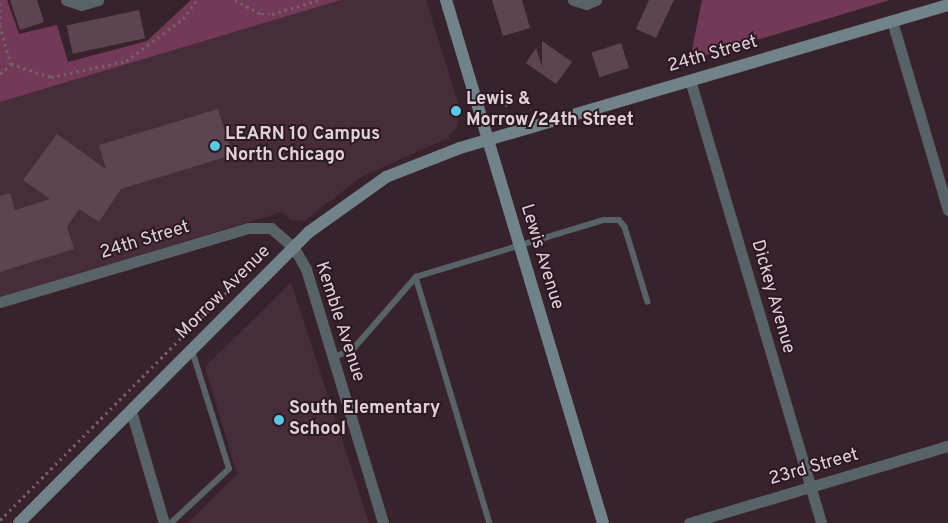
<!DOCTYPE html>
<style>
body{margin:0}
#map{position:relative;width:948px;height:523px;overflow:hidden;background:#38232d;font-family:Overpass,sans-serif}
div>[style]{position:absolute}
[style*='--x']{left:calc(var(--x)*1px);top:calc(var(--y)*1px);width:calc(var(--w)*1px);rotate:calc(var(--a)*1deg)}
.built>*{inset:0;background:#472c39}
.green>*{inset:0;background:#733a57}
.building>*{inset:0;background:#5c454f;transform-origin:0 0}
.path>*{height:2.5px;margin-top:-1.25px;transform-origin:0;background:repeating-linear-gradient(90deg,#736069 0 2.5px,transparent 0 6.5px)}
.lane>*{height:5.5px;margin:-2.75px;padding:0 2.75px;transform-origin:2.75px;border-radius:2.75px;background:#576366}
.street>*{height:11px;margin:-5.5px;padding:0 5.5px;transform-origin:5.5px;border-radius:5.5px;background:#576366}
.secondary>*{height:12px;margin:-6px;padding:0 6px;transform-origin:6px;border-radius:6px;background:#6f8388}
.dots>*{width:14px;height:14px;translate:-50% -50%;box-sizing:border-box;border:2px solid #2d1923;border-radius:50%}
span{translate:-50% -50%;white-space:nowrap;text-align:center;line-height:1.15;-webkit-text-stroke:4px #2d1923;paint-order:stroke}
.street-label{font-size:18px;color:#e0d1d7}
.poi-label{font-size:18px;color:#e0d1d7;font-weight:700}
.left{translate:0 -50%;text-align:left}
</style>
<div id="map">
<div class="built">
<i style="clip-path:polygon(341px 0,426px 0,460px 109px,457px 126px,448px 138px,361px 177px,304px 221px,291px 220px,282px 212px,0 297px,0 102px)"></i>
<i style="clip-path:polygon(291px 282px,369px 523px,188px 523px,237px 474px,205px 367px)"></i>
</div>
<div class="green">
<i style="clip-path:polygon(0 0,7px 0,19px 34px,57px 25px,68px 62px,147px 41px,191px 0,341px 0,0 102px)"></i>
<i style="clip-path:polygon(702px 0,890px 0,690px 60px)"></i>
</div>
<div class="building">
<i style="clip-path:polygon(10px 0,37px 0,44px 22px,20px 30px)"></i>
<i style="clip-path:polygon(492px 0,522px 0,530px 28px,503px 36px)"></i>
<i style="clip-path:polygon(649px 0,674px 0,656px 38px,636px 29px)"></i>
<i style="left:139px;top:10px;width:29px;height:74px;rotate:78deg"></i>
<i style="clip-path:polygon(542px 41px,572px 62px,556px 84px,526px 63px,536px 48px,542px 67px)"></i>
<i style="left:621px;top:43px;width:26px;height:31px;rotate:72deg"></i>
<i style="clip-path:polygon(218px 109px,232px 155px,121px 189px,99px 222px,79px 209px,67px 227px,74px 249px,0 272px,0 196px,10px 193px,15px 210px,50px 199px,23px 180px,57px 134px,106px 169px,99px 145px)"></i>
</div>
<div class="path">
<i style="--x:235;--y:0;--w:30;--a:28"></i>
<i style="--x:261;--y:14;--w:11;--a:0"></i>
<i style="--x:272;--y:14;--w:49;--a:-16.6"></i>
<i style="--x:0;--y:3;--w:22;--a:90"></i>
<i style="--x:0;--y:25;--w:41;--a:74.2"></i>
<i style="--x:11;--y:64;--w:42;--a:18"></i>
<i style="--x:51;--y:77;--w:77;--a:-12"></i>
<i style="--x:126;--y:61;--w:71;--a:-36.4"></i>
<i style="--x:183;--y:19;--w:24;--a:-54"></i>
<i style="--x:0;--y:74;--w:15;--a:-42"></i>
<i style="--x:505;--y:106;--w:6;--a:-59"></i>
<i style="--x:0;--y:520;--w:383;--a:-45.2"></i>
</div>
<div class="lane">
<i style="--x:416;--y:277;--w:257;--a:73.3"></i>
<i style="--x:333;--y:358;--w:23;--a:-25"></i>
<i style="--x:354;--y:348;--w:94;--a:-48.9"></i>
<i style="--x:416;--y:277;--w:196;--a:-16.9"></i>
<i style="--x:604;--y:220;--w:15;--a:0"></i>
<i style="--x:619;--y:220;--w:9;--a:49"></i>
<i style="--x:625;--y:227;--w:78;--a:73"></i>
<i style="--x:171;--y:523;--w:79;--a:-43"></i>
<i style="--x:229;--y:469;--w:124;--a:-107.4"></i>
</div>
<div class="street">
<i style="--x:66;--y:0;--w:16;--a:18"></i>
<i style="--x:81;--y:5;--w:18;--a:-16"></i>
<i style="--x:573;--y:0;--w:14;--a:17"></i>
<i style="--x:586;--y:4;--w:11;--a:-22"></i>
<i style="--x:892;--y:21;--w:197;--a:73.5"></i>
<i style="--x:690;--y:80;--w:462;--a:73.5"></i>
<i style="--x:0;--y:302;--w:259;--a:-16.6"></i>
<i style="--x:248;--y:228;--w:23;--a:0"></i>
<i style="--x:271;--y:228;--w:30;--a:41"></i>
<i style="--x:294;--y:248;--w:24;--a:60"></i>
<i style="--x:306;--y:269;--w:265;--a:73.1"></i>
<i style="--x:131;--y:411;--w:117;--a:73.6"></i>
<i style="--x:689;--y:523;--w:270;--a:-16.6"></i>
</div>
<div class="secondary">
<i style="--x:446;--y:0;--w:546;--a:73.29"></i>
<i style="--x:19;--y:523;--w:411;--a:-45.1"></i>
<i style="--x:309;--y:232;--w:95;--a:-35.5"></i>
<i style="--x:386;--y:177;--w:79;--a:-21.4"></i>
<i style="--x:460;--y:148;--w:509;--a:-16.33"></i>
</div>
<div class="dots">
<i style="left:456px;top:111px;background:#59c8e4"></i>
<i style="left:215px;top:146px;background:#59c8e4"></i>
<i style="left:279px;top:420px;background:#59c8e4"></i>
</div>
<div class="street-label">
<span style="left:713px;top:55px;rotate:-16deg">24th Street</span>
<span style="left:145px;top:241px;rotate:-17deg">24th Street</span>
<span style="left:541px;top:257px;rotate:73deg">Lewis Avenue</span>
<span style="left:224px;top:293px;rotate:-45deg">Morrow Avenue</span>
<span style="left:772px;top:297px;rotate:74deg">Dickey Avenue</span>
<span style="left:339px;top:322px;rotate:72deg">Kemble Avenue</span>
<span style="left:814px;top:468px;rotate:-16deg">23rd Street</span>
</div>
<div class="poi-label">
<span class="left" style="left:466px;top:111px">Lewis &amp;<br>Morrow/24th Street</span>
<span class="left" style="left:225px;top:146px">LEARN 10 Campus<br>North Chicago</span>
<span class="left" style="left:289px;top:420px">South Elementary<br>School</span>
</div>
</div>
